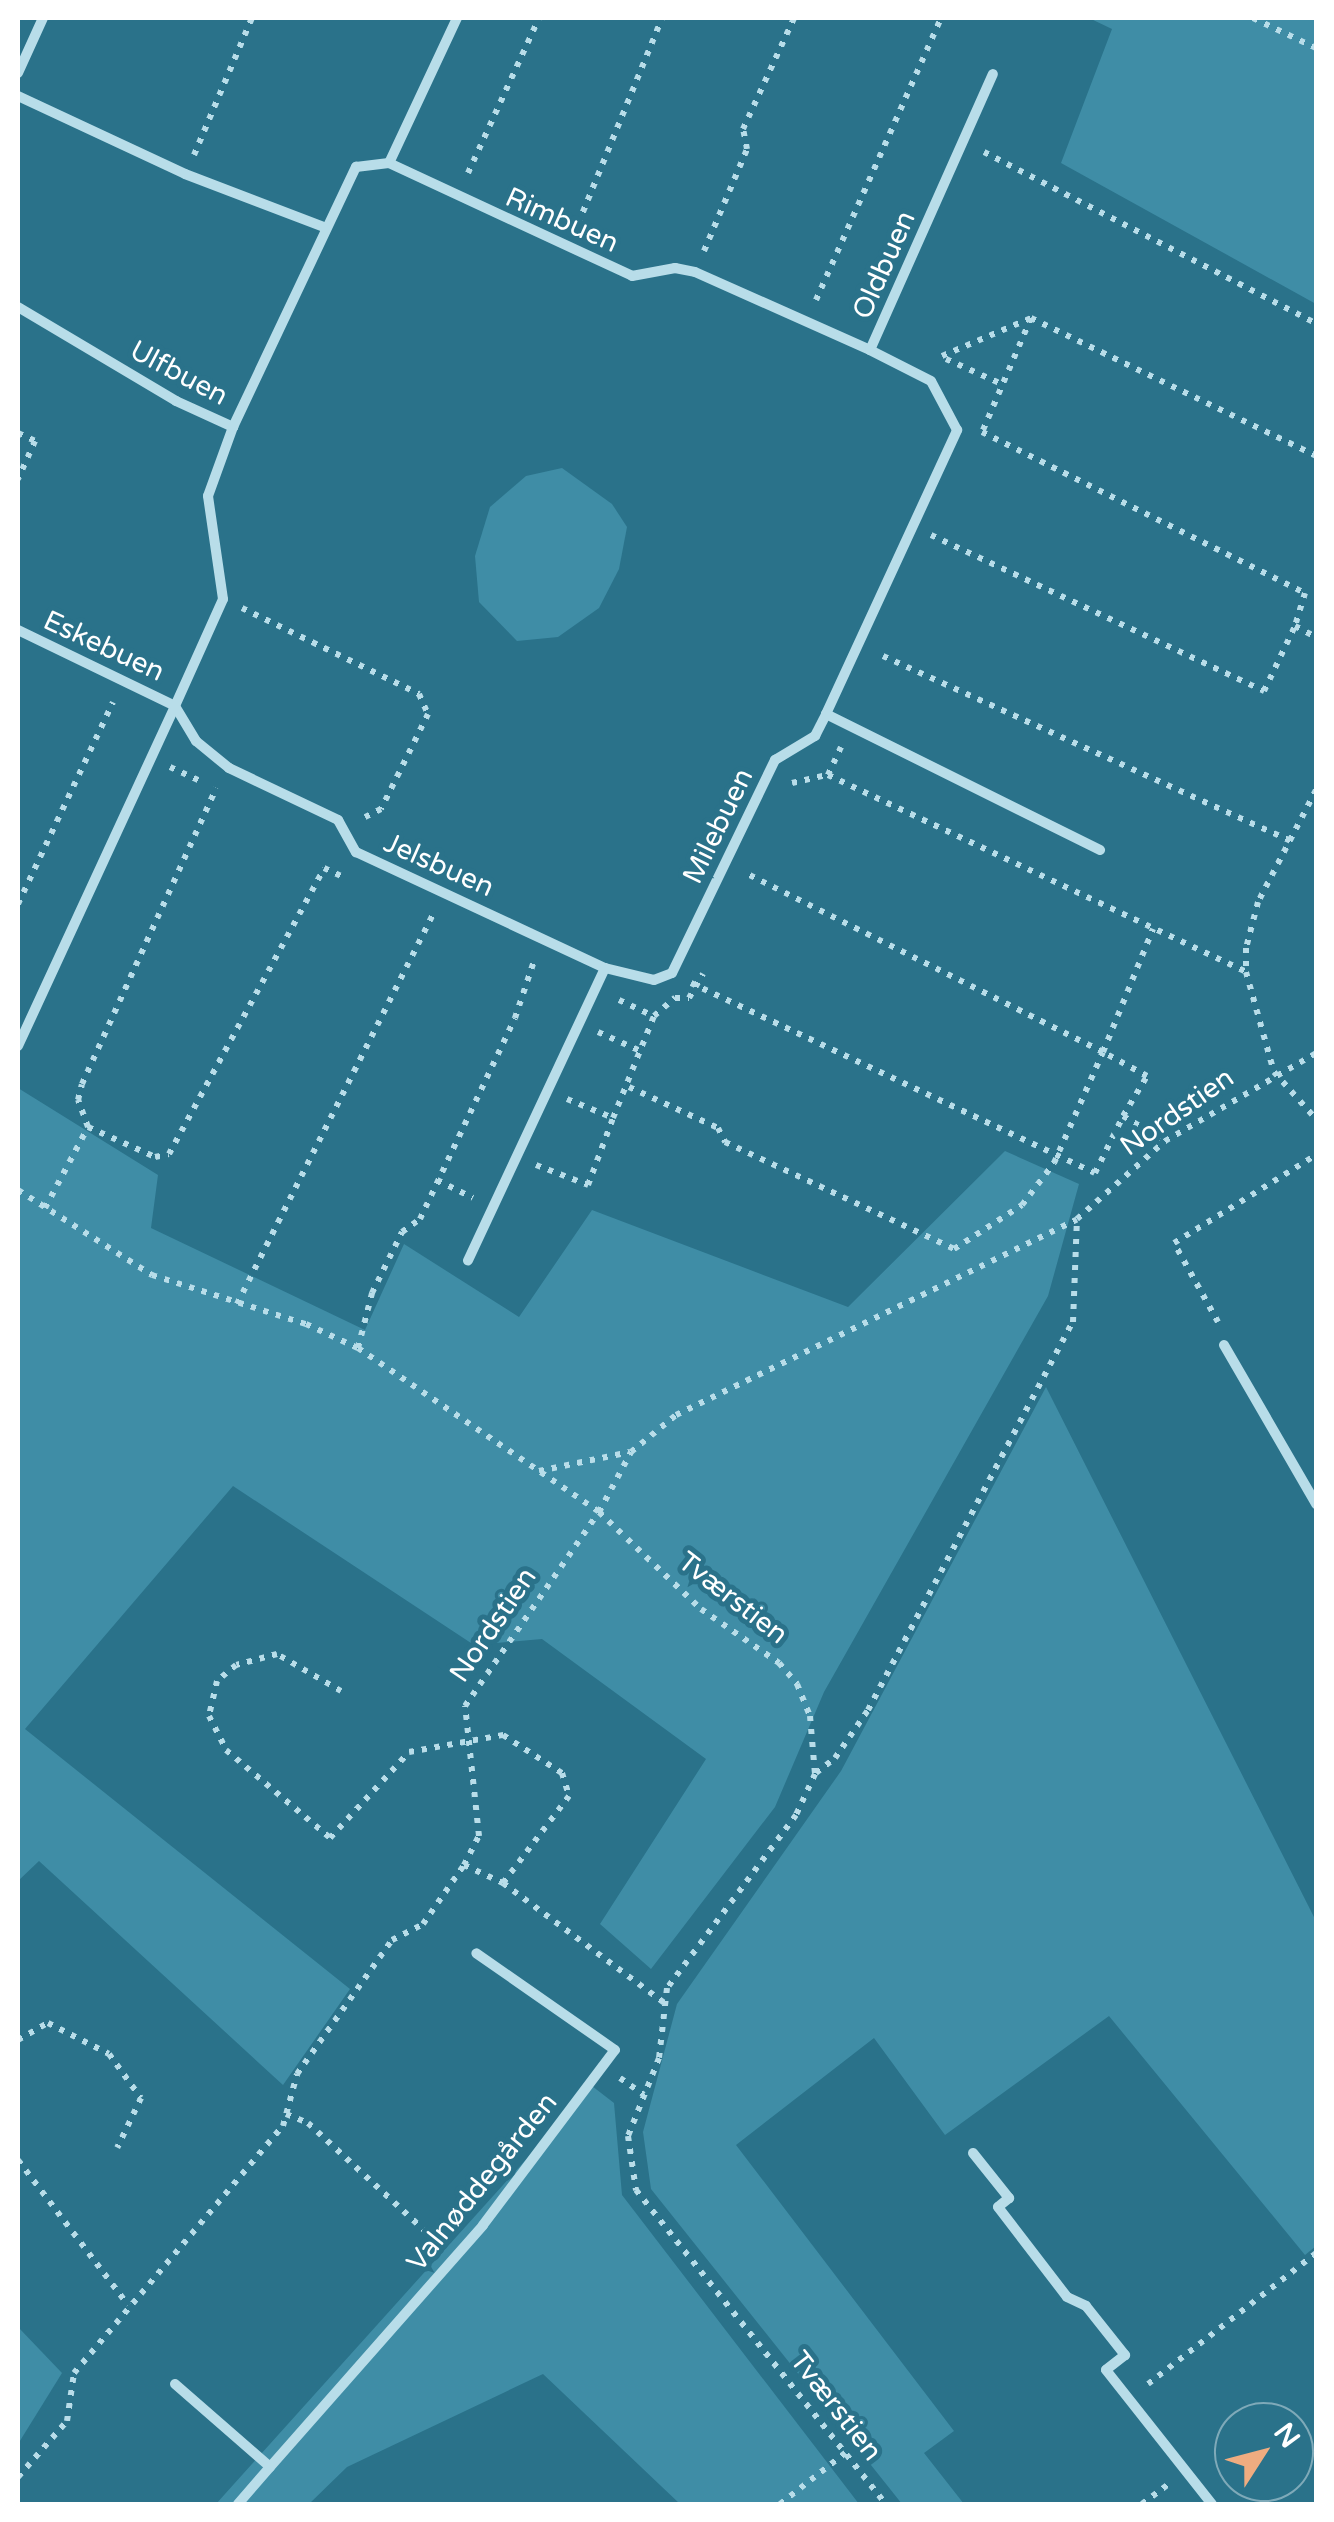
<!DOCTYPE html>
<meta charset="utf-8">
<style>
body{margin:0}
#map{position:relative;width:1334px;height:2522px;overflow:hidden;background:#2a728a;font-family:"Varela Round",sans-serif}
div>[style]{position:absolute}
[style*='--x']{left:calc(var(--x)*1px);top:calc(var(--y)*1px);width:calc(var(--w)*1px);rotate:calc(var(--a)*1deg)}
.green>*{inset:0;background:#3f8da6}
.path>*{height:6px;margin-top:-3px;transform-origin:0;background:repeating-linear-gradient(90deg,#b8dde9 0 5px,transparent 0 13px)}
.street>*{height:10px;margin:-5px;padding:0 5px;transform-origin:5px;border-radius:5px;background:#b8dde9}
span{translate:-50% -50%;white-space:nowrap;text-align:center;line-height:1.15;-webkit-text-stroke:10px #2a728a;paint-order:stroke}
.street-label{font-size:28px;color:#fff}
.frame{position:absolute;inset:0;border:20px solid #fff;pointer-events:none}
.north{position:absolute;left:1214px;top:2402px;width:100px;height:100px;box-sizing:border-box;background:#2a728a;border:2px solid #7faab9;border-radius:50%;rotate:54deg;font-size:28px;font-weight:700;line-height:40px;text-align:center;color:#fff}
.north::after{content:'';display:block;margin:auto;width:35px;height:45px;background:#efac80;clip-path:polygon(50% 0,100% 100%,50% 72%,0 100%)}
</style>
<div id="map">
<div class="green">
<i style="clip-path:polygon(1089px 18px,1316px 18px,1316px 304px,1061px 163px,1112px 29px)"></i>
<i style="clip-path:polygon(562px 468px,612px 504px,627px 527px,619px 569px,599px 608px,558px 637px,517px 641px,479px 602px,475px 556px,490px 507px,526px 476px)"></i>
<i style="clip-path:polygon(18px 1088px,158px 1175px,151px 1228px,365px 1330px,404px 1244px,519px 1317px,592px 1210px,848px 1307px,1005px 1151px,1079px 1184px,1048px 1296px,824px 1692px,775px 1807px,651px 1969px,600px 1924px,706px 1759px,542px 1639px,474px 1645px,233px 1486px,25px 1729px,350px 1989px,283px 2085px,39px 1861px,18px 1881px)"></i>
<i style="clip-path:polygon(1046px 1387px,1316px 1921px,1316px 2246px,1305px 2255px,1109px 2016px,945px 2135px,874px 2038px,736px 2145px,954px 2431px,924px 2453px,964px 2504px,902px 2504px,651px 2189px,643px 2132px,677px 2004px,841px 1771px)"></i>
<i style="clip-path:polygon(592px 2086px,614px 2103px,622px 2195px,859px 2504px,680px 2504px,543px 2374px,347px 2467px,309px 2504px,216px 2504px)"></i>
<i style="clip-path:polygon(18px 2327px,62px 2373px,18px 2444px)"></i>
</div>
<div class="path">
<i style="--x:1253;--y:18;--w:70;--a:25.5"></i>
<i style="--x:984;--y:152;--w:373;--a:27.3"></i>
<i style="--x:194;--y:155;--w:149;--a:-67.1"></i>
<i style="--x:468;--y:173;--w:170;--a:-65.4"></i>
<i style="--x:578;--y:224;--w:222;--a:-67.8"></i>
<i style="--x:704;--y:251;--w:111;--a:-67.1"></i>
<i style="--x:747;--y:149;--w:20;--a:-101"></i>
<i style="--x:743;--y:129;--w:122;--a:-65.3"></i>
<i style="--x:816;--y:300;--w:308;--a:-66.1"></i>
<i style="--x:942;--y:356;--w:97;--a:-23.1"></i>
<i style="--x:946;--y:359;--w:61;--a:24.1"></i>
<i style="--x:983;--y:430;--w:122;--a:-66.8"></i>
<i style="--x:1031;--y:318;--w:317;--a:25.8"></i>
<i style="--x:982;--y:432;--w:361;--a:26.5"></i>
<i style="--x:1305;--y:593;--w:34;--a:107"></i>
<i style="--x:18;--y:433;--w:19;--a:25"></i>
<i style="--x:35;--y:441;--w:42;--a:114.1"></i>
<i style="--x:931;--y:535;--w:368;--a:25.1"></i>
<i style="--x:1264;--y:691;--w:72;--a:-64.5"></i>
<i style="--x:1295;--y:626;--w:24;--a:28"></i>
<i style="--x:242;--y:608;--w:197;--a:25.9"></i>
<i style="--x:419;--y:694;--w:22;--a:66"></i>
<i style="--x:428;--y:714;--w:106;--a:116.3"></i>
<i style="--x:381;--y:809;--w:18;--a:153"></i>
<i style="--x:883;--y:656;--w:448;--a:24.4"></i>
<i style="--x:841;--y:747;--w:31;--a:115"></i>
<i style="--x:828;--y:775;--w:462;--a:25.2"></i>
<i style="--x:170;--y:767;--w:38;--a:25"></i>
<i style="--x:792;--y:783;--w:37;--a:-13"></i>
<i style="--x:1316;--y:790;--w:126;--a:117.4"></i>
<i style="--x:1258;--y:902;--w:48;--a:104.6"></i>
<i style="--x:1246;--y:948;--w:24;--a:90"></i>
<i style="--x:1246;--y:972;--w:104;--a:74.4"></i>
<i style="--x:1274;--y:1072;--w:63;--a:48.2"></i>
<i style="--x:18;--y:904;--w:223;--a:-64.8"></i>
<i style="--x:691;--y:983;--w:446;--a:25.2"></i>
<i style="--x:1095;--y:1173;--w:64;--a:-63.8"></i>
<i style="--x:1123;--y:1116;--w:49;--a:30.8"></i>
<i style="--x:619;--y:1000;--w:38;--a:25"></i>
<i style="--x:654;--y:1016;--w:28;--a:-41"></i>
<i style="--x:675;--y:998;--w:14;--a:0"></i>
<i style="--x:689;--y:998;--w:28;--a:-60"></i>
<i style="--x:598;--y:1032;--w:49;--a:24"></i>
<i style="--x:629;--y:1087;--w:98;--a:24.7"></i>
<i style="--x:718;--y:1128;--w:16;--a:63"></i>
<i style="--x:725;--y:1142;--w:253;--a:25"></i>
<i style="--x:954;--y:1249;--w:81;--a:-32.9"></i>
<i style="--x:1022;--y:1205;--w:53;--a:-52.7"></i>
<i style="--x:1054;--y:1163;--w:121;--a:-66.2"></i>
<i style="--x:1103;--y:1052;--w:402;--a:-153.4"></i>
<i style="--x:567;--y:1099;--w:50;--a:22.4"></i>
<i style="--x:613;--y:1118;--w:110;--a:-68.1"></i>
<i style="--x:1123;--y:1116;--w:47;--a:-59"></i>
<i style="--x:1147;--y:1076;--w:50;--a:-151.4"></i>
<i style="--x:1103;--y:1052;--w:133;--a:-67.9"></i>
<i style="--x:88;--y:1127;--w:73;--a:24.1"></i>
<i style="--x:155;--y:1157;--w:14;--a:-12"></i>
<i style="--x:169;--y:1154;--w:325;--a:-61.5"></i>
<i style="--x:324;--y:868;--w:23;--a:25"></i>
<i style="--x:536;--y:1165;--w:56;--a:21"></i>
<i style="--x:588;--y:1185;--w:72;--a:-69.5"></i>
<i style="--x:437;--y:1180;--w:40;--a:26.6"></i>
<i style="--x:18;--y:1190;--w:159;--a:32.4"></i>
<i style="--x:152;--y:1275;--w:162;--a:17.7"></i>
<i style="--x:306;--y:1324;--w:57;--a:24.8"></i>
<i style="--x:358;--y:1348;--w:292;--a:34.2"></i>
<i style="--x:599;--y:1512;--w:141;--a:43.6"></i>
<i style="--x:701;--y:1609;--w:95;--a:34.7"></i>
<i style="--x:779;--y:1663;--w:28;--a:49"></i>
<i style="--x:797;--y:1684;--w:35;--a:68"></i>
<i style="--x:810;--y:1716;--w:58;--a:85.1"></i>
<i style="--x:815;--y:1774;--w:45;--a:114.9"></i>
<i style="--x:796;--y:1815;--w:216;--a:126.7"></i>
<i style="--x:667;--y:1988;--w:70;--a:96.5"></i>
<i style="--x:659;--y:2058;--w:84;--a:111.7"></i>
<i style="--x:628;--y:2136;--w:55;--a:81.6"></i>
<i style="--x:636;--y:2190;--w:401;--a:51.5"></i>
<i style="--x:45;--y:1208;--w:92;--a:-62"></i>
<i style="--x:88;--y:1127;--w:29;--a:-110"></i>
<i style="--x:78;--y:1100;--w:16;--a:-76"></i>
<i style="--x:82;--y:1084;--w:325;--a:-65.6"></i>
<i style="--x:237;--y:1304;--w:436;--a:-63.3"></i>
<i style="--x:1218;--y:1322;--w:90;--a:-119.1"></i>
<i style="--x:1174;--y:1243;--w:167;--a:-31.8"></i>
<i style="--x:358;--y:1348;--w:57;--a:-75.7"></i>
<i style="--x:372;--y:1293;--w:68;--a:-63.8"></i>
<i style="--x:402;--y:1232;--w:22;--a:-36"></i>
<i style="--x:420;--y:1219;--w:222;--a:-64.7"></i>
<i style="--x:515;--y:1018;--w:63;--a:-71.6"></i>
<i style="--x:539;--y:1471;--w:93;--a:-11.8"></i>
<i style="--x:341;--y:1691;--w:74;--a:-150"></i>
<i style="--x:277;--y:1654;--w:42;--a:165"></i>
<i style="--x:236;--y:1665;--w:25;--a:140"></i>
<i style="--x:217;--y:1681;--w:36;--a:103"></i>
<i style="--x:209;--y:1716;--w:38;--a:63"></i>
<i style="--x:226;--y:1750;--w:136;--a:40.2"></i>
<i style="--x:330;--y:1838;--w:117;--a:-47.4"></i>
<i style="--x:409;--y:1752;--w:96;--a:-10.3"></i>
<i style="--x:503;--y:1735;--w:70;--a:32.8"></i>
<i style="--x:562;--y:1773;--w:24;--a:73"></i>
<i style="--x:569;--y:1796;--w:109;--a:127.2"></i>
<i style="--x:816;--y:1773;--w:24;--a:-38"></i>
<i style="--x:835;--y:1758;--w:58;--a:-55.5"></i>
<i style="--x:868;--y:1710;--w:439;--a:-62.2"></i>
<i style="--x:1073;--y:1322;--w:103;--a:-87.8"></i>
<i style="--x:464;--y:1865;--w:43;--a:24.8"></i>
<i style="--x:503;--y:1883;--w:203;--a:36.6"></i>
<i style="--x:18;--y:2040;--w:34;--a:-30"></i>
<i style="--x:48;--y:2023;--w:68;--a:26.9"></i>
<i style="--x:109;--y:2054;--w:54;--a:54"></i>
<i style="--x:141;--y:2098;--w:55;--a:115.6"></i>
<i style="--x:620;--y:2078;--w:29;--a:35"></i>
<i style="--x:286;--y:2114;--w:24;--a:22"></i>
<i style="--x:308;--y:2123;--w:177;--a:42.7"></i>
<i style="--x:18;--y:2160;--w:182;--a:52.8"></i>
<i style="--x:1148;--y:2384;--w:213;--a:-37.9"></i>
<i style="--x:18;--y:2477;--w:74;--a:-48.8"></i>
<i style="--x:67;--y:2421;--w:49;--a:-81.7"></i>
<i style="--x:74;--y:2373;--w:324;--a:-49.8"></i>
<i style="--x:283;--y:2126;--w:54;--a:-74.9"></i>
<i style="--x:297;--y:2074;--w:164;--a:-54.7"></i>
<i style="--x:392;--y:1940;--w:35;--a:-27"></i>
<i style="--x:423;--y:1924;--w:72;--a:-55.2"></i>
<i style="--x:464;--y:1865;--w:33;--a:-63"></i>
<i style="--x:479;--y:1836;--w:131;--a:-96.1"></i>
<i style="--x:465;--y:1706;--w:236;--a:-55.4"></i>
<i style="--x:599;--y:1512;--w:68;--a:-61.9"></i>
<i style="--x:631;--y:1452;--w:58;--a:-39.4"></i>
<i style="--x:676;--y:1415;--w:446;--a:-26"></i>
<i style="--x:1077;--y:1219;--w:118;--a:-41.6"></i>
<i style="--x:1165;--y:1141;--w:175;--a:-30.2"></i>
<i style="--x:780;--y:2504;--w:83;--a:-38.1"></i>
<i style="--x:1142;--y:2504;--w:34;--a:-37"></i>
</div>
<div class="street">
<i style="--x:457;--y:18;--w:160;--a:115.1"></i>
<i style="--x:389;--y:163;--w:268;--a:24.9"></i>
<i style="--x:632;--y:276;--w:44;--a:-10.5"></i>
<i style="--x:675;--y:268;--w:20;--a:11"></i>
<i style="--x:695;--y:272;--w:192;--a:24"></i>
<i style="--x:18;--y:73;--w:60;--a:-65.6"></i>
<i style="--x:18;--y:96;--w:184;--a:25"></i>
<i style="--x:185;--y:174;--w:149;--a:20.9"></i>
<i style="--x:18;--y:307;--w:184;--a:30.7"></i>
<i style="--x:176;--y:401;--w:63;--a:24.5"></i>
<i style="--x:18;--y:630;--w:174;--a:25.8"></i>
<i style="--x:175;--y:706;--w:117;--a:-65.8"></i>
<i style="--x:223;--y:599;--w:104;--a:-98.3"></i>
<i style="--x:208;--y:496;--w:73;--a:-70.1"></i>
<i style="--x:233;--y:427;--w:288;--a:-64.7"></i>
<i style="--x:356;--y:167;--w:33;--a:-7"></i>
<i style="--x:826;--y:714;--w:313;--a:-65.2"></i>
<i style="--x:957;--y:430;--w:55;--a:-118"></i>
<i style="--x:931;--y:381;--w:68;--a:-153.1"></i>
<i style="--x:870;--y:350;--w:302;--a:-66"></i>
<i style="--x:605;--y:968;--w:50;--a:13.8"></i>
<i style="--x:654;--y:980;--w:19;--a:-21"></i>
<i style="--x:672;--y:973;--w:237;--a:-64.2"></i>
<i style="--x:775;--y:760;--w:47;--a:-31"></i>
<i style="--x:815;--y:736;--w:25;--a:-63"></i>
<i style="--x:826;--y:714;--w:306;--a:26.4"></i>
<i style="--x:18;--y:1046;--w:374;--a:-65.2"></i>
<i style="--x:175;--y:706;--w:41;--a:59"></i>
<i style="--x:196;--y:741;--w:43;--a:39.3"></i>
<i style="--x:229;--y:768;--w:121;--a:25.5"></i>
<i style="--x:338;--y:820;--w:37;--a:61"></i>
<i style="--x:356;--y:852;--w:275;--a:25"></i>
<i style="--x:605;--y:968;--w:323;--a:115.1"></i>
<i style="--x:1224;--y:1345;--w:184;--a:59.9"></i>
<i style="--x:973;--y:2153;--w:58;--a:51.3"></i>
<i style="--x:1009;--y:2198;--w:14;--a:141"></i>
<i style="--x:998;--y:2207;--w:113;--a:52.5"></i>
<i style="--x:1067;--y:2297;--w:21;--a:25"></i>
<i style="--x:1086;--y:2306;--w:63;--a:51.5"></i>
<i style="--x:1125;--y:2355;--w:24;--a:142"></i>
<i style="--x:1106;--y:2370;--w:171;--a:51.7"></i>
<i style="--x:175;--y:2384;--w:126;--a:41.1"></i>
<i style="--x:270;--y:2467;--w:49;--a:130.9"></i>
<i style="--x:270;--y:2467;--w:322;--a:-48.6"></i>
<i style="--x:483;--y:2225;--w:219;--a:-53"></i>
<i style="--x:615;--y:2050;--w:169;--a:-145.1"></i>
</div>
<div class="street-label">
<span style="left:562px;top:220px;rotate:24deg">Rimbuen</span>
<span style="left:884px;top:265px;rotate:-66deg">Oldbuen</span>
<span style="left:179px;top:373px;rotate:28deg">Ulfbuen</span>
<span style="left:104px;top:646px;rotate:25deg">Eskebuen</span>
<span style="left:718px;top:826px;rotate:-64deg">Milebuen</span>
<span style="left:439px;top:865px;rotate:24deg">Jelsbuen</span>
<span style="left:1177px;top:1112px;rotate:-35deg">Nordstien</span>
<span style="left:733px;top:1598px;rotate:38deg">Tværstien</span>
<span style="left:493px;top:1625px;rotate:-56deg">Nordstien</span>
<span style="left:482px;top:2182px;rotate:-51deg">Valnøddegården</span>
<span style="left:836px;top:2406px;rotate:52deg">Tværstien</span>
</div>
<div class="frame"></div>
<div class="north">N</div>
</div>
